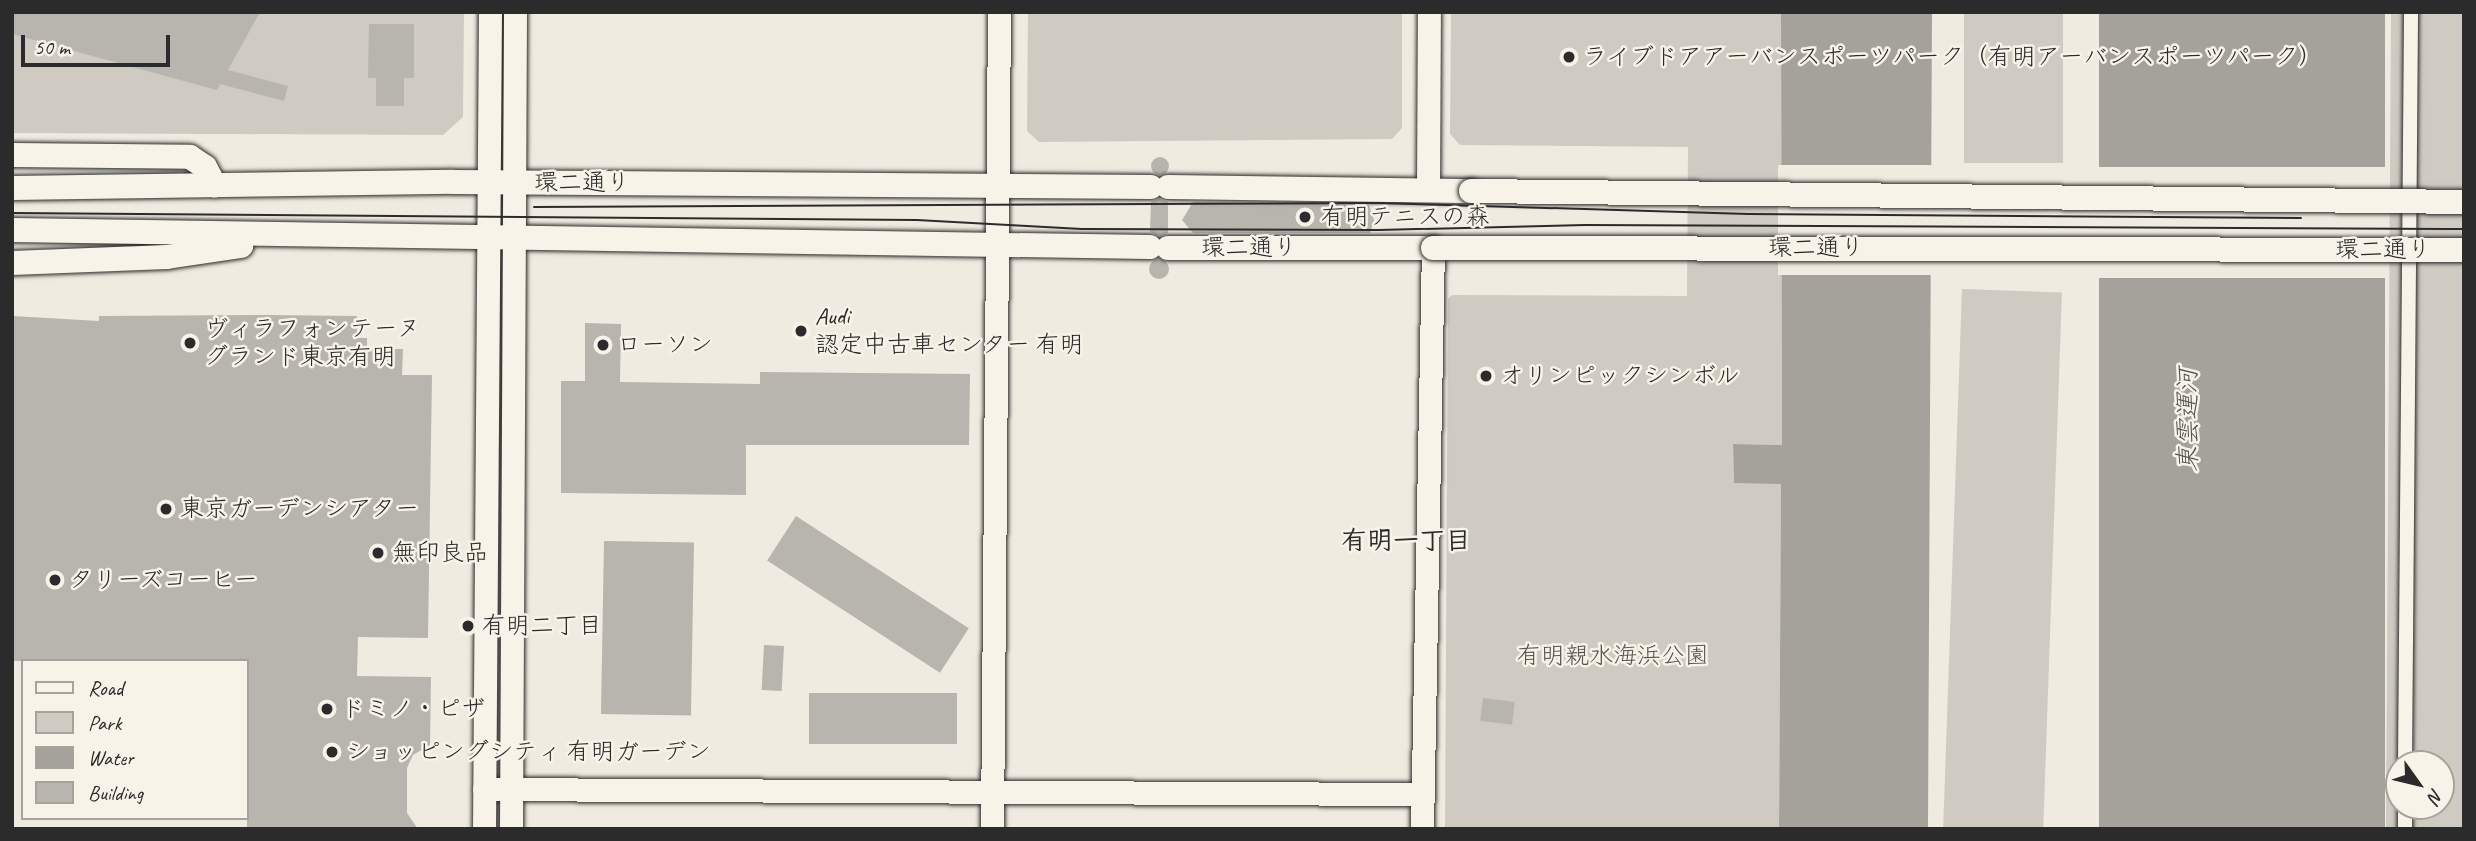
<!DOCTYPE html>
<meta charset="utf-8">
<style>
body{margin:0}
#map{position:relative;width:2476px;height:841px;overflow:hidden;background:#efebe0;font-family:Caveat,"Klee One",sans-serif}
div>[style]{position:absolute}
[style*='--x']{left:calc(var(--x)*1px);top:calc(var(--y)*1px);width:calc(var(--w)*1px);rotate:calc(var(--a)*1deg)}
.green>*{inset:0;background:#cfcbc2;transform-origin:0 0}
.water>*{inset:0;background:#a4a29a;transform-origin:0 0}
.pier>*{inset:0;background:#efebe0;transform-origin:0 0}
.building>*{inset:0;background:#b8b5ae;transform-origin:0 0}
.round{border-radius:50%}
.roads{filter:drop-shadow(0 0 2px #2b2b2b) drop-shadow(0 0 2px #2b2b2b)}
.pedestrian>*{height:14px;margin:-7px;padding:0 7px;transform-origin:7px;border-radius:7px;background:#f7f3e8}
.tertiary>*{height:23px;margin:-11.5px;padding:0 11.5px;transform-origin:11.5px;border-radius:11.5px;background:#f7f3e8}
.secondary>*{height:24px;margin:-12px;padding:0 12px;transform-origin:12px;border-radius:12px;background:#f7f3e8}
.tram>*{height:2px;margin:-1px;padding:0 1px;transform-origin:1px;border-radius:1px;background:#2b2b2b}
.bridges{filter:drop-shadow(0 0 2px #2b2b2b) drop-shadow(0 0 2px #2b2b2b)}
.secondary-bridge>*{height:24px;margin:-12px;padding:0 12px;transform-origin:12px;border-radius:12px;background:#f7f3e8}
.dots>*{width:19px;height:19px;translate:-50% -50%;box-sizing:border-box;border:4px solid #f7f3e8;border-radius:50%}
span{translate:-50% -50%;white-space:nowrap;text-align:center;line-height:1.15;-webkit-text-stroke:5px #f7f3e8;paint-order:stroke}
.poi-label{font-size:24px;color:#2b2b2b}
.left{translate:0 -50%;text-align:left}
.street-label{font-size:24px;color:#2b2b2b}
.park-label{font-size:24px;color:#545351}
.water-label{font-size:26px;color:#555552;font-style:italic}
.neighbourhood-label{font-size:26px;color:#2b2b2b;font-weight:700}
.frame{position:absolute;inset:0;border:14px solid #2b2b2b;pointer-events:none}
.legend{position:absolute;left:21px;top:659px;width:228px;height:161px;box-sizing:border-box;background:#f7f3e8;border:2px solid #a5a39c;margin:0;padding:9px 12px;list-style:none;font-size:21px;color:#2b2b2b}
.legend li{display:flex;align-items:center;gap:14px;height:35px}
.legend b{width:35px;border:2px solid #a5a39c}
.north{position:absolute;left:2385px;top:750px;width:70px;height:70px;box-sizing:border-box;background:#f7f3e8;border:2px solid #a5a39c;border-radius:50%;rotate:124deg;font-size:19px;font-weight:700;line-height:28px;text-align:center;color:#2b2b2b}
.north::after{content:'';display:block;margin:auto;width:24px;height:32px;background:#2b2b2b;clip-path:polygon(50% 0,100% 100%,50% 72%,0 100%)}
.scale{position:absolute;left:21px;top:35px;width:149px;height:32px;box-sizing:border-box;border:4px solid #2b2b2b;border-top:0;padding-left:9px;font-size:21px;line-height:24px;white-space:nowrap;color:#2b2b2b;-webkit-text-stroke:5px #f7f3e8;paint-order:stroke}
</style>
<div id="map">
<div class="green">
<i style="clip-path:polygon(12px 12px,464px 12px,463px 117px,443px 135px,12px 133px)"></i>
<i style="clip-path:polygon(1028px 12px,1402px 12px,1402px 128px,1392px 139px,1039px 142px,1027px 131px)"></i>
<i style="clip-path:polygon(1451px 12px,1781px 12px,1782px 445px,1733px 444px,1734px 483px,1781px 483px,1779px 829px,1445px 829px,1448px 299px,1452px 295px,1687px 296px,1688px 147px,1460px 145px,1450px 134px)"></i>
<i style="left:1964px;top:12px;width:99px;height:151px"></i>
<i style="clip-path:polygon(evenodd,2391px 12px,2464px 12px,2463px 829px,2386px 829px,2391px 12px,2399px 764px,2441px 764px,2441px 806px,2399px 806px,2399px 764px)"></i>
<i style="left:1962px;top:289px;width:100px;height:540px;rotate:2deg"></i>
</div>
<div class="water">
<i style="clip-path:polygon(1781px 12px,1932px 12px,1928px 829px,1779px 829px,1781px 484px,1734px 483px,1733px 444px,1782px 445px)"></i>
<i style="left:2099px;top:12px;width:286px;height:817px"></i>
</div>
<div class="pier">
<i style="left:1778px;top:165px;width:157px;height:110px"></i>
<i style="left:2094px;top:167px;width:293px;height:111px"></i>
</div>
<div class="building">
<i style="clip-path:polygon(12px 12px,260px 12px,228px 70px,288px 86px,284px 101px,220px 84px,217px 90px,12px 34px)"></i>
<i style="clip-path:polygon(369px 24px,414px 24px,414px 78px,404px 78px,404px 106px,376px 106px,376px 78px,368px 78px)"></i>
<i class="round" style="left:1151px;top:157px;width:18px;height:18px"></i>
<i style="clip-path:polygon(1159px 199px,1168px 202px,1168px 233px,1160px 236px,1150px 232px,1151px 202px)"></i>
<i style="clip-path:polygon(1193px 202px,1369px 205px,1374px 220px,1370px 233px,1193px 233px,1182px 220px)"></i>
<i class="round" style="left:1149px;top:259px;width:20px;height:20px"></i>
<i style="clip-path:polygon(270px 315px,357px 316px,357px 338px,367px 338px,367px 349px,403px 349px,402px 375px,432px 375px,428px 638px,358px 637px,357px 676px,431px 677px,430px 745px,413px 755px,407px 768px,407px 813px,418px 829px,247px 829px,247px 661px,12px 661px,12px 316px,99px 321px,99px 316px)"></i>
<i style="clip-path:polygon(585px 323px,621px 324px,620px 382px,760px 384px,760px 372px,970px 374px,969px 445px,746px 445px,746px 495px,561px 493px,561px 381px,585px 381px)"></i>
<i style="left:796px;top:516px;width:206px;height:53px;rotate:33deg"></i>
<i style="left:604px;top:541px;width:90px;height:173px;rotate:1deg"></i>
<i style="left:764px;top:645px;width:20px;height:45px;rotate:3deg"></i>
<i style="left:809px;top:693px;width:148px;height:51px"></i>
<i style="left:1483px;top:698px;width:32px;height:23px;rotate:7deg"></i>
</div>
<div class="roads">
<div class="pedestrian">
<i style="--x:2405;--y:764;--w:752;--a:-89.54"></i>
<i style="--x:2405;--y:829;--w:23;--a:-90"></i>
</div>
<div class="tertiary">
<i style="--x:1428;--y:190;--w:178;--a:-89.7"></i>
<i style="--x:484;--y:789;--w:938;--a:0.31"></i>
<i style="--x:484;--y:829;--w:817;--a:-89.58"></i>
<i style="--x:511;--y:829;--w:817;--a:-89.72"></i>
<i style="--x:992;--y:829;--w:817;--a:-89.51"></i>
<i style="--x:1422;--y:829;--w:581;--a:-88.92"></i>
</div>
<div class="secondary">
<i style="--x:12;--y:155;--w:178;--a:0.6"></i>
<i style="--x:190;--y:157;--w:18;--a:34"></i>
<i style="--x:205;--y:167;--w:21;--a:62"></i>
<i style="--x:1168;--y:187;--w:303;--a:0.8"></i>
<i style="--x:12;--y:188;--w:441;--a:-0.8"></i>
<i style="--x:453;--y:182;--w:698;--a:0.41"></i>
<i style="--x:12;--y:230;--w:1138;--a:0.86"></i>
<i style="--x:1168;--y:248;--w:265;--a:0"></i>
<i style="--x:12;--y:263;--w:155;--a:-2.2"></i>
<i style="--x:167;--y:257;--w:75;--a:-8.5"></i>
</div>
</div>
<div class="tram">
<i style="--x:534;--y:207;--w:846;--a:-0.27"></i>
<i style="--x:1380;--y:203;--w:368;--a:1.7"></i>
<i style="--x:1748;--y:214;--w:553;--a:0.41"></i>
<i style="--x:12;--y:213;--w:905;--a:0.44"></i>
<i style="--x:917;--y:220;--w:165;--a:3.1"></i>
<i style="--x:1082;--y:229;--w:297;--a:0.2"></i>
<i style="--x:1379;--y:230;--w:206;--a:-1.4"></i>
<i style="--x:1585;--y:225;--w:879;--a:0.26"></i>
</div>
<div class="bridges">
<div class="secondary-bridge">
<i style="--x:1471;--y:191;--w:993;--a:0.63"></i>
<i style="--x:1433;--y:248;--w:1031;--a:0.11"></i>
</div>
</div>
<div class="dots">
<i style="left:1569px;top:57px;background:#2b2b2b"></i>
<i style="left:1305px;top:217px;background:#2b2b2b"></i>
<i style="left:801px;top:331px;background:#2b2b2b"></i>
<i style="left:190px;top:343px;background:#2b2b2b"></i>
<i style="left:603px;top:345px;background:#2b2b2b"></i>
<i style="left:1486px;top:376px;background:#2b2b2b"></i>
<i style="left:166px;top:509px;background:#2b2b2b"></i>
<i style="left:378px;top:553px;background:#2b2b2b"></i>
<i style="left:55px;top:580px;background:#2b2b2b"></i>
<i style="left:468px;top:626px;background:#2b2b2b"></i>
<i style="left:327px;top:709px;background:#2b2b2b"></i>
<i style="left:332px;top:752px;background:#2b2b2b"></i>
</div>
<div class="poi-label">
<span class="left" style="left:1583px;top:57px">ライブドアアーバンスポーツパーク（有明アーバンスポーツパーク）</span>
<span class="left" style="left:1321px;top:217px">有明テニスの森</span>
<span class="left" style="left:815px;top:331px">Audi<br>認定中古車センター 有明</span>
<span class="left" style="left:204px;top:343px">ヴィラフォンテーヌ<br>グランド東京有明</span>
<span class="left" style="left:617px;top:345px">ローソン</span>
<span class="left" style="left:1500px;top:376px">オリンピックシンボル</span>
<span class="left" style="left:180px;top:509px">東京ガーデンシアター</span>
<span class="left" style="left:392px;top:553px">無印良品</span>
<span class="left" style="left:69px;top:580px">タリーズコーヒー</span>
<span class="left" style="left:482px;top:626px">有明二丁目</span>
<span class="left" style="left:341px;top:709px">ドミノ・ピザ</span>
<span class="left" style="left:346px;top:752px">ショッピングシティ 有明ガーデン</span>
</div>
<div class="street-label">
<span style="left:582px;top:183px">環二通り</span>
<span style="left:1249px;top:248px">環二通り</span>
<span style="left:1816px;top:248px">環二通り</span>
<span style="left:2383px;top:250px">環二通り</span>
</div>
<div class="park-label">
<span style="left:1613px;top:656px">有明親水海浜公園</span>
</div>
<div class="water-label">
<span style="left:2188px;top:420px;rotate:-90deg">東雲運河</span>
</div>
<div class="neighbourhood-label">
<span style="left:1406px;top:541px">有明一丁目</span>
</div>
<div class="frame"></div>
<ul class="legend">
<li><b style="height:9px;background:#f7f3e8"></b>Road</li>
<li><b style="height:19px;background:#cfcbc2"></b>Park</li>
<li><b style="height:19px;background:#a4a29a"></b>Water</li>
<li><b style="height:19px;background:#b8b5ae"></b>Building</li>
</ul>
<div class="north">N</div>
<div class="scale">50 m</div>
</div>
